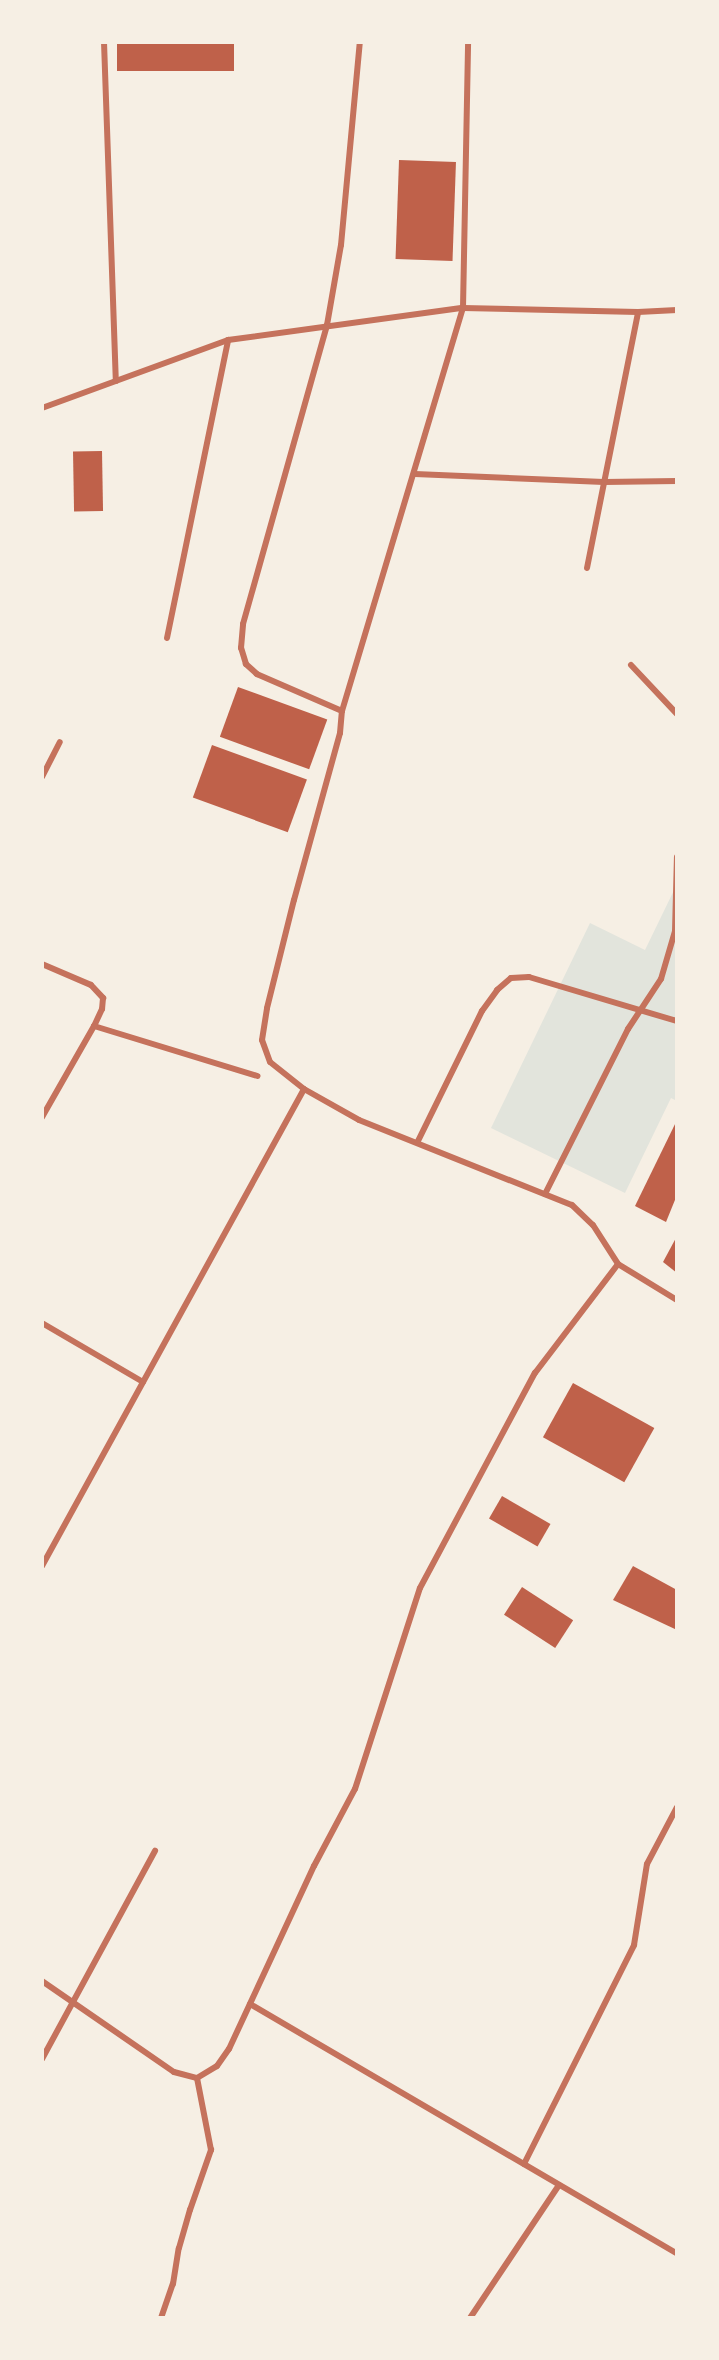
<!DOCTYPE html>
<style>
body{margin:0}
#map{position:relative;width:719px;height:2360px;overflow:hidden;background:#f6efe4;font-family:Montserrat,sans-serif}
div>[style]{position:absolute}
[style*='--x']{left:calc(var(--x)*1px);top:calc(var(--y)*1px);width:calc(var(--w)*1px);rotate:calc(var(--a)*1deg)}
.green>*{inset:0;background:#e2e4dc}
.building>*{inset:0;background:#bf614a;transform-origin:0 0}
.minor>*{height:6px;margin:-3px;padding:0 3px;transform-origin:3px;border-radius:3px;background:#c5725c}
span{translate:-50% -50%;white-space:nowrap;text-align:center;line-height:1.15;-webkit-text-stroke:4.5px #f6efe4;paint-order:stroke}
.frame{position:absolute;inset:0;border:44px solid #f6efe4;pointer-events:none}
</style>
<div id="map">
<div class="green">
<i style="clip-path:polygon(677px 884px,677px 1101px,671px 1098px,625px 1193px,491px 1128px,590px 923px,645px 950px)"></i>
</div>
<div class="building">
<i style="left:117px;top:42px;width:117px;height:29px"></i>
<i style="left:399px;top:160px;width:57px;height:99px;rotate:2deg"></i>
<i style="left:102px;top:451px;width:60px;height:29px;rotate:89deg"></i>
<i style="left:238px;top:687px;width:95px;height:53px;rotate:20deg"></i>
<i style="left:212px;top:745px;width:101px;height:56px;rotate:20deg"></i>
<i style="clip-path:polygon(677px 1120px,677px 1195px,666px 1222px,635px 1206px)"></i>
<i style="clip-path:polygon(677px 1236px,677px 1273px,663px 1262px)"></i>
<i style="left:573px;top:1383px;width:93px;height:62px;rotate:29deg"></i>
<i style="left:502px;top:1496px;width:56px;height:26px;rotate:30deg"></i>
<i style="clip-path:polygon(633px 1566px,677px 1590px,677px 1630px,613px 1600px)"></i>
<i style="left:522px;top:1587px;width:61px;height:33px;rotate:33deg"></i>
</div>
<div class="minor">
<i style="--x:104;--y:42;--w:339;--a:88"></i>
<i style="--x:42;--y:408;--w:198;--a:-20.1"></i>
<i style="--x:228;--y:340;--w:237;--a:-7.8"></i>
<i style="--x:463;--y:308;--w:175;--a:1.3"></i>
<i style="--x:638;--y:312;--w:39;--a:-3"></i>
<i style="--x:415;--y:474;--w:189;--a:2.4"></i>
<i style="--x:604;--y:482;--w:73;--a:-0.8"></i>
<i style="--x:587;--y:568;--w:261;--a:-78.7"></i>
<i style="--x:167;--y:638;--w:304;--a:-78.4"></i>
<i style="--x:631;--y:665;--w:67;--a:46.8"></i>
<i style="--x:342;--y:711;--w:421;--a:-73.3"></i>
<i style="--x:463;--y:308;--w:266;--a:-88.9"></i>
<i style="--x:42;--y:777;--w:39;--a:-63"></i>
<i style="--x:42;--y:964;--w:53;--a:23.2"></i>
<i style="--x:91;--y:985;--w:18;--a:47"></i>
<i style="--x:103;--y:998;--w:11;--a:95"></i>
<i style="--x:102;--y:1009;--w:19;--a:115"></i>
<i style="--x:94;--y:1026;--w:105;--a:119.7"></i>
<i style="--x:94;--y:1026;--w:171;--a:17"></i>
<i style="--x:304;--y:1089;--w:63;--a:29.4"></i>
<i style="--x:359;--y:1120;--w:229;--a:21.8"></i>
<i style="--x:572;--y:1205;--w:29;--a:44"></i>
<i style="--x:593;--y:1225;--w:46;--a:57.3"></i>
<i style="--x:618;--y:1264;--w:69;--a:31.4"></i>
<i style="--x:418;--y:1141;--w:145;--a:-63.8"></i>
<i style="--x:482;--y:1011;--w:26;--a:-54"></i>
<i style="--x:497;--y:990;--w:18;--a:-41"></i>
<i style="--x:511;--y:978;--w:18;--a:-3"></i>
<i style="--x:529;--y:977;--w:154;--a:16.6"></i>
<i style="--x:545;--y:1194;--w:185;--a:-63.3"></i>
<i style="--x:628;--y:1029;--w:60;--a:-56.6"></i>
<i style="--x:661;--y:979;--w:50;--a:-73.7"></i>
<i style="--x:675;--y:931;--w:74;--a:-88.5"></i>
<i style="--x:42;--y:1323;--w:117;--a:30.3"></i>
<i style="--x:42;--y:1566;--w:544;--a:-61.22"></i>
<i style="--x:304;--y:1089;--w:43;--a:-141.5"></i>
<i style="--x:270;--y:1062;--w:23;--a:-110"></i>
<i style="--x:262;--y:1040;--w:32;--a:-81"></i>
<i style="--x:267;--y:1008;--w:111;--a:-76"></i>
<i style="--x:294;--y:900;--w:173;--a:-74.6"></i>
<i style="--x:340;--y:733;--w:22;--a:-85"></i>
<i style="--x:342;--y:711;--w:93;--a:-156.5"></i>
<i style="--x:257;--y:674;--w:15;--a:-138"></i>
<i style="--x:246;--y:664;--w:17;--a:-107"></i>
<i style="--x:241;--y:648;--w:24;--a:-85"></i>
<i style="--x:243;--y:624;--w:311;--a:-74.3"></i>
<i style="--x:327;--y:325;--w:81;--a:-80.1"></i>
<i style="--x:341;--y:245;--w:204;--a:-84.7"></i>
<i style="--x:42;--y:1981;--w:160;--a:34.6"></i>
<i style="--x:174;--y:2072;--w:24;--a:15"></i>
<i style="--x:197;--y:2078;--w:23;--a:-31"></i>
<i style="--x:217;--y:2066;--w:21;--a:-55"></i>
<i style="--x:229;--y:2049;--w:202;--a:-65.1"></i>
<i style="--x:314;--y:1866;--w:87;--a:-62"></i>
<i style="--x:355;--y:1789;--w:211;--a:-72.1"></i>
<i style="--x:420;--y:1588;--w:244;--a:-61.9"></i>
<i style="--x:535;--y:1373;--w:137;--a:-52.7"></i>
<i style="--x:250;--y:2004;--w:495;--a:30.3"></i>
<i style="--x:42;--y:2059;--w:237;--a:-61.5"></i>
<i style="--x:524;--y:2164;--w:245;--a:-63.3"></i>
<i style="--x:634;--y:1945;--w:82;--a:-80.9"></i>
<i style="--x:647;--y:1864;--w:64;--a:-62.2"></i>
<i style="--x:161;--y:2318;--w:36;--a:-71"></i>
<i style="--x:173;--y:2284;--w:36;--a:-81"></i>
<i style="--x:179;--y:2248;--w:40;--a:-74"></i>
<i style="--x:190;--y:2210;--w:64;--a:-70.7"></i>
<i style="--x:211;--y:2150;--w:73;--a:-101"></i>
<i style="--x:470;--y:2318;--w:160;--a:-56.2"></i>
</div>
<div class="frame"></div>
</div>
